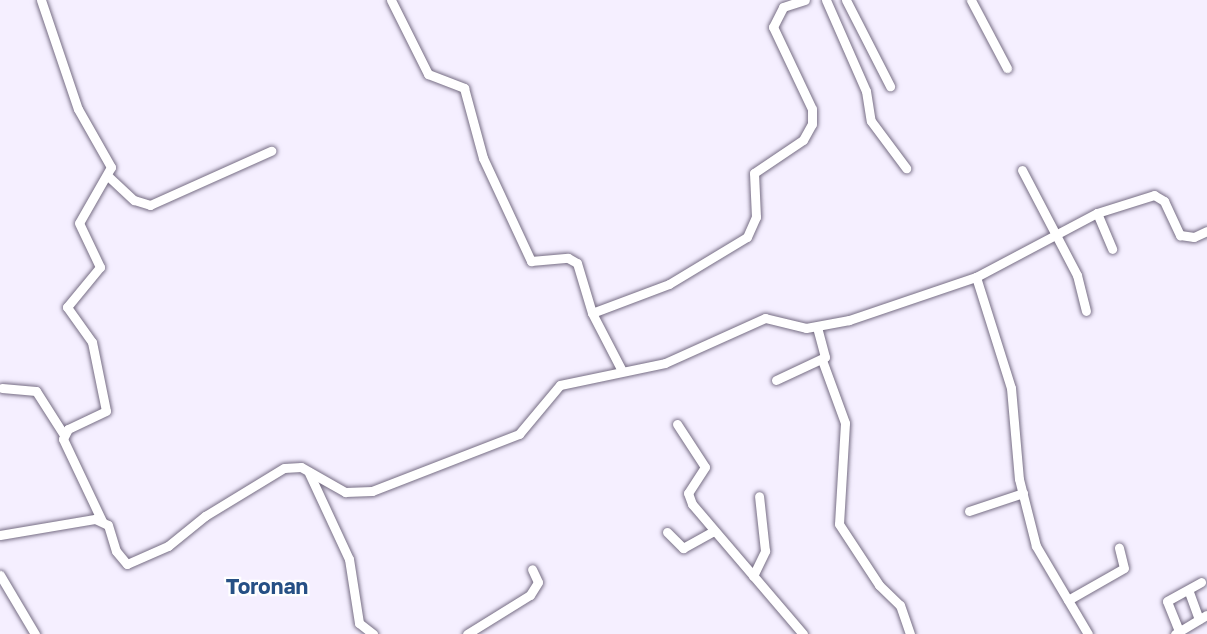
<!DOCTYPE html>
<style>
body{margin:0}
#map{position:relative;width:1207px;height:634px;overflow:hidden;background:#f5efff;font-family:"Golos Text",sans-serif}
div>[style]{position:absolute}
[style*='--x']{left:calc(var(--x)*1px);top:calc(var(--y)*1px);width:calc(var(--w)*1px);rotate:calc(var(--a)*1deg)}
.roads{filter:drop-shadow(0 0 2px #766d84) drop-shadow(0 0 2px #766d84)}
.minor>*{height:9px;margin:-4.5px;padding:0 4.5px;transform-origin:4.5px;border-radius:4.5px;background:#fff}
span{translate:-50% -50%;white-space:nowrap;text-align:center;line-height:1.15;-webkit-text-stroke:4.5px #fff;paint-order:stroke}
.quarter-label{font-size:21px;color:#265085;font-weight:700}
</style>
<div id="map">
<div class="roads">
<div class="minor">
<i style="--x:41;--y:0;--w:115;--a:71.3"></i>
<i style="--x:78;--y:109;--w:67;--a:60.4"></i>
<i style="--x:111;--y:167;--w:64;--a:119.7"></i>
<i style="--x:79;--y:223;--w:49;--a:64.5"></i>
<i style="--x:100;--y:267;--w:52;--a:129.5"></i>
<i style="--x:67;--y:307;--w:43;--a:54.5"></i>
<i style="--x:92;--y:342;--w:70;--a:78.5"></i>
<i style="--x:106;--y:411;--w:42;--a:154.7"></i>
<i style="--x:68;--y:429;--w:11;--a:117"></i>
<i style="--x:63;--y:439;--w:91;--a:64.6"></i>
<i style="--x:391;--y:0;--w:83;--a:63.4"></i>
<i style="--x:428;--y:74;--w:39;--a:21"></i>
<i style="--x:464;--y:88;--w:73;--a:74.8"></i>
<i style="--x:483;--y:158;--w:114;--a:65"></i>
<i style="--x:531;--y:261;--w:37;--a:-5"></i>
<i style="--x:568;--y:258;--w:10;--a:29"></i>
<i style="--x:577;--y:263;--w:52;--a:73.3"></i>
<i style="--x:592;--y:313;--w:63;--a:62.6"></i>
<i style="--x:826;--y:0;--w:99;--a:66.3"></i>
<i style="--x:866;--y:91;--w:30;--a:81"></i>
<i style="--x:871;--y:121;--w:59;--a:53.3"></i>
<i style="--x:846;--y:0;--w:97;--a:62.9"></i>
<i style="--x:971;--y:0;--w:77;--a:62.1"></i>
<i style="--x:1022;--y:170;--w:119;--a:62.4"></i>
<i style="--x:1077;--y:275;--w:37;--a:76"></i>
<i style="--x:109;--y:177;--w:34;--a:43"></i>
<i style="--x:134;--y:200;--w:17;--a:17"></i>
<i style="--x:150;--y:205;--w:133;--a:-24.1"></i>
<i style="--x:1097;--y:213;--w:39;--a:67"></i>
<i style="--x:976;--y:277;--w:116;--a:72.5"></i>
<i style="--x:1011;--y:388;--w:91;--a:85"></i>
<i style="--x:1019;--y:479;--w:69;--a:75.8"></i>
<i style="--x:1036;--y:546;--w:102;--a:59.4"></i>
<i style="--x:592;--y:313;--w:82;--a:-20.6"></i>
<i style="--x:669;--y:284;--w:91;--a:-31.1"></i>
<i style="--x:747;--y:237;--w:22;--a:-66"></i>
<i style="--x:756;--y:217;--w:44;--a:-92.6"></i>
<i style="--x:754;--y:173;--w:59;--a:-34"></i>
<i style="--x:803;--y:140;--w:18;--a:-61"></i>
<i style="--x:812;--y:124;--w:15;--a:-90"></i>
<i style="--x:812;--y:109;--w:91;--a:-115.4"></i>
<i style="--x:773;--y:27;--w:22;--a:-63"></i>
<i style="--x:783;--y:7;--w:23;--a:-18"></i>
<i style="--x:822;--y:360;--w:67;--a:69.9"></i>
<i style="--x:845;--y:423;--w:101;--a:93.4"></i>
<i style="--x:839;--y:524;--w:73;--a:56.7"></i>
<i style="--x:879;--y:585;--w:29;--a:44"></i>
<i style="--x:900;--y:605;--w:31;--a:71"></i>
<i style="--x:776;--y:380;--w:54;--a:-25.1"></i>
<i style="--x:825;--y:357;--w:30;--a:-105"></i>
<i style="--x:2;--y:388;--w:34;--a:5"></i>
<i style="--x:36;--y:391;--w:52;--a:57.5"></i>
<i style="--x:677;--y:424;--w:51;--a:56.9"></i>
<i style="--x:705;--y:467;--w:31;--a:123"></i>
<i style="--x:688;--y:493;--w:12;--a:70"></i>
<i style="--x:692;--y:504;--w:171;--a:49.5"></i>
<i style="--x:309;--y:473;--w:95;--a:65.1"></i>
<i style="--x:349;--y:559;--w:65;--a:81.1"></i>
<i style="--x:359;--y:623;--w:18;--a:38"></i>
<i style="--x:969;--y:511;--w:57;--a:-18.4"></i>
<i style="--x:667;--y:532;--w:23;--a:45"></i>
<i style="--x:683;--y:548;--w:33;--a:-29"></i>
<i style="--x:0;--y:535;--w:96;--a:-9.6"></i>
<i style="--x:95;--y:519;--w:14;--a:25"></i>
<i style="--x:108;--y:525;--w:27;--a:73"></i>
<i style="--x:116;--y:551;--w:17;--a:50"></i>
<i style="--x:127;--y:564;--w:45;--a:-23.7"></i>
<i style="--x:168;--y:546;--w:48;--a:-39"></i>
<i style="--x:205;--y:516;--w:92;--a:-31.3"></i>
<i style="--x:284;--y:468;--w:17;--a:-3"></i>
<i style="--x:301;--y:467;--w:51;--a:29.6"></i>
<i style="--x:345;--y:492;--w:27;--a:-2"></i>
<i style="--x:372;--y:491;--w:158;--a:-21.2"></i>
<i style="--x:519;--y:434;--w:64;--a:-50.1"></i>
<i style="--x:560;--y:385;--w:107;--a:-11.8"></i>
<i style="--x:665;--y:363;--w:110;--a:-24.2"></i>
<i style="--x:765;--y:318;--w:42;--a:13.7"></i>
<i style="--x:806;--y:328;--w:44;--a:-10.5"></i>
<i style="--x:849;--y:320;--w:134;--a:-18.7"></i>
<i style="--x:976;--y:277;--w:137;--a:-27.9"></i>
<i style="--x:1097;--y:213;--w:60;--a:-17.5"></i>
<i style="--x:1154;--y:195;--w:12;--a:31"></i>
<i style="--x:1164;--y:201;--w:38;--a:65"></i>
<i style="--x:1180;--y:235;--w:14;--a:8"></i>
<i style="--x:1194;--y:237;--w:14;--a:-25"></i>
<i style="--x:0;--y:575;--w:69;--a:59.3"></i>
<i style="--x:753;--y:576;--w:28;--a:-64"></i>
<i style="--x:765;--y:551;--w:55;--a:-96.2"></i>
<i style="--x:1189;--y:592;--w:29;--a:70"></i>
<i style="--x:1068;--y:600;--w:64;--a:-29.7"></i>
<i style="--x:1124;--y:568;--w:21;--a:-104"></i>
<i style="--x:1179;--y:631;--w:32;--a:-112"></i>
<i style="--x:1167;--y:601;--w:39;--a:-29"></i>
<i style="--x:467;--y:634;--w:74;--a:-31.8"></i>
<i style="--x:530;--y:595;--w:15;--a:-58"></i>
<i style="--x:538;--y:582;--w:14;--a:-115"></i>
<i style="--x:1175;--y:634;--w:37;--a:-31"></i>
</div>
</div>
<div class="quarter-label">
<span style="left:267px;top:586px">Toronan</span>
</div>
</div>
